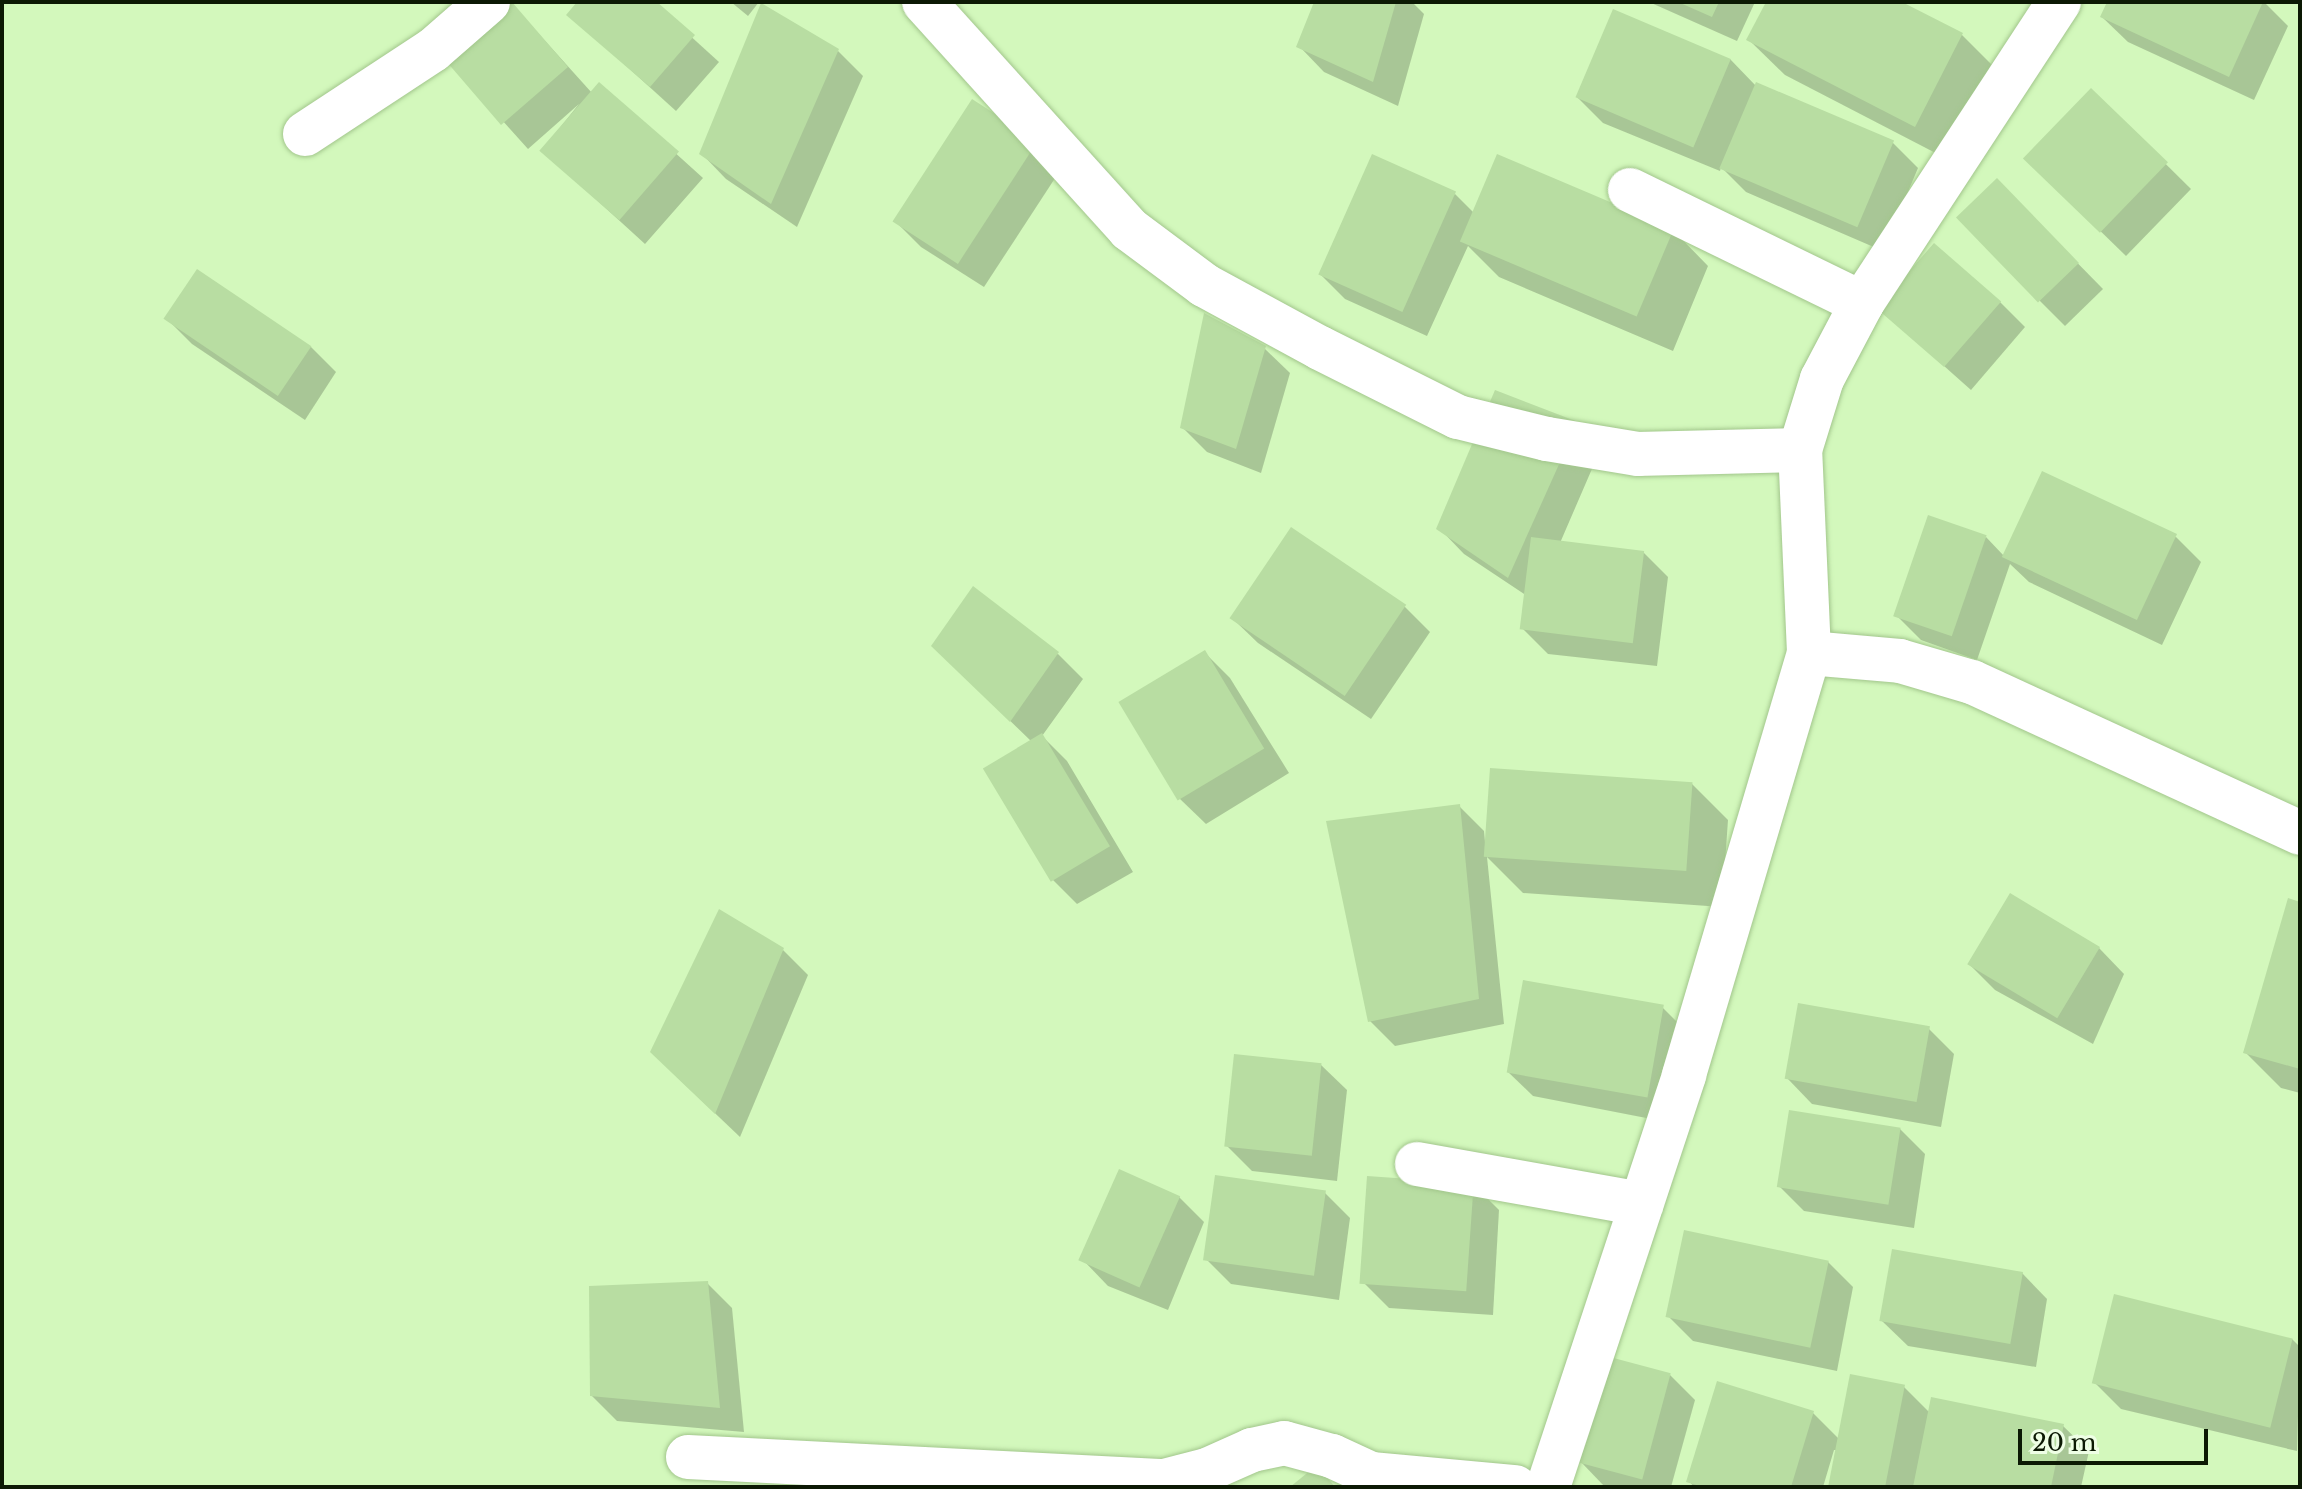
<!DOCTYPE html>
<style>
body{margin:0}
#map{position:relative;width:2302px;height:1489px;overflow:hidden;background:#d3f8bc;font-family:"Libre Baskerville",serif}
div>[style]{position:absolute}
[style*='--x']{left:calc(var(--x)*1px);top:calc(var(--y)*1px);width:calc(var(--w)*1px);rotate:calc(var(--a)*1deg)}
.shadow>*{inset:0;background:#0003}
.building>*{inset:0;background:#b8dda2;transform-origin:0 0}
.roads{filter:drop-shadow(0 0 2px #a2c68c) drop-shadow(0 0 2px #a2c68c)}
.minor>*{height:44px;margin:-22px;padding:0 22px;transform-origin:22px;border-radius:22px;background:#fff}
span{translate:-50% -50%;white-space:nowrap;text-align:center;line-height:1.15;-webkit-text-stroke:7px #eefee5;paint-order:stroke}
.frame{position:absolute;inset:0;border:4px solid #0c1904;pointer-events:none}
.scale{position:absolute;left:2018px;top:1429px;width:190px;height:36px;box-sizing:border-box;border:4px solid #0c1904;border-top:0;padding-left:10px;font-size:24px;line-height:28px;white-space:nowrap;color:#0c1904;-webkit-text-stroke:6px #eefee5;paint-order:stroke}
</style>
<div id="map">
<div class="shadow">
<i style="clip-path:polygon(510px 2px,592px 93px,599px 84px,703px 178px,645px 244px,542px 150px,579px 104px,528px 149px,443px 54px)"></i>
<i style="clip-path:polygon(579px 2px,653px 2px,719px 62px,676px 111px,569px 14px)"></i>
<i style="clip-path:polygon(731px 2px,759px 2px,748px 16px)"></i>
<i style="clip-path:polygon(1317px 2px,1412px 2px,1424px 14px,1398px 106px,1324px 72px,1299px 46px)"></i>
<i style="clip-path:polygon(1649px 2px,1755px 2px,1737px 41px)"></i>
<i style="clip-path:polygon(1768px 2px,1898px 2px,1962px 35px,1998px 71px,1951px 161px,1785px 75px,1749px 40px)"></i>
<i style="clip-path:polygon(2109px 2px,2264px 2px,2288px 26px,2254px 100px,2128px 42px,2102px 17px)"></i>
<i style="clip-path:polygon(838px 51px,863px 76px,797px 227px,726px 179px,701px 153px)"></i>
<i style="clip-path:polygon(1730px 59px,1756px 86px,1893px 143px,1918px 168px,1883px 251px,1746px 192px,1721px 167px,1720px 171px,1603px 123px,1578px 98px)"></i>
<i style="clip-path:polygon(2092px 91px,2191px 189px,2126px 256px,2051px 183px)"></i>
<i style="clip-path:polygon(973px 102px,1061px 169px,984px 287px,921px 247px,896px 222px)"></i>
<i style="clip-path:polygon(1997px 181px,2103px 289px,2065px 326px,2040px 301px)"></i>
<i style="clip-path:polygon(1455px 194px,1474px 213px,1673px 230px,1708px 266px,1673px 351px,1499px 277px,1468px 246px,1427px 336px,1345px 299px,1320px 274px)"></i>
<i style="clip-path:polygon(2000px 302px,2025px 327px,1971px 390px,1880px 309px)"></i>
<i style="clip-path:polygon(167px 319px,311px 347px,336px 372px,305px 420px,192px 344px)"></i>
<i style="clip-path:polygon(1264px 348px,1290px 373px,1261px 473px,1207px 452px,1182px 427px)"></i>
<i style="clip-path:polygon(1496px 392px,1601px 448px,1560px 543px,1643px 552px,1668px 577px,1657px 666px,1548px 654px,1523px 629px,1527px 596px,1464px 554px,1439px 528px)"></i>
<i style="clip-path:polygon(1292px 530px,1405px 607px,1430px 632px,1371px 719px,1258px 643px,1232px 618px)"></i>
<i style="clip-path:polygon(1986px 537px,2004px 556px,2176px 537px,2201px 562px,2162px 645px,2029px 582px,2010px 564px,1977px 660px,1921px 640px,1896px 615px)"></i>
<i style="clip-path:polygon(1205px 653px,1230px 678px,1289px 773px,1206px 824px,1180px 799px)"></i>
<i style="clip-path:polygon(1058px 654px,1083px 679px,1042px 736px,1067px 761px,1133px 872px,1077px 904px,1052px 879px,1032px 742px,959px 671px)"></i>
<i style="clip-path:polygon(1692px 784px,1728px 820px,1722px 907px,1523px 893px,1487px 857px,1504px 1024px,1395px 1046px,1370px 1021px,1459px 806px,1484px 831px,1485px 842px)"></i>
<i style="clip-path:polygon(2300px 904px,2300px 1093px,2281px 1088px,2245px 1052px)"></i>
<i style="clip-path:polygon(2099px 948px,2124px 974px,2093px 1044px,1995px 990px,1970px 965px)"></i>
<i style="clip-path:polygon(783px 950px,808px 975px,740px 1137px,677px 1077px)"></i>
<i style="clip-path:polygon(1663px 1008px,1688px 1033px,1672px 1123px,1533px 1096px,1507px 1071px)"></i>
<i style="clip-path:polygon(1929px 1029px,1954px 1054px,1941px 1127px,1812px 1104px,1787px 1078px)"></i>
<i style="clip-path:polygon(1321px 1065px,1347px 1090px,1337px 1181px,1252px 1171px,1227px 1146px)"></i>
<i style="clip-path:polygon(1900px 1129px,1925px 1154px,1914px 1228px,1804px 1211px,1779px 1186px)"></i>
<i style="clip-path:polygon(1473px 1184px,1499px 1210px,1493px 1315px,1389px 1308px,1364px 1283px)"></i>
<i style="clip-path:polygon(1325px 1193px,1350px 1218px,1339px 1300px,1231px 1284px,1206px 1259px)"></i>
<i style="clip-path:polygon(1179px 1197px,1204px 1222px,1168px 1310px,1108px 1286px,1083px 1260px)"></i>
<i style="clip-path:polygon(1828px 1262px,1853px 1287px,1837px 1371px,1693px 1341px,1668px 1316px)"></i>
<i style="clip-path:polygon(2022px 1273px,2047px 1299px,2036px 1367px,1908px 1346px,1882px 1321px)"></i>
<i style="clip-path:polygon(707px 1283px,732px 1308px,744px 1432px,617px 1421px,592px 1396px)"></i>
<i style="clip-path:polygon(2292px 1339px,2300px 1347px,2297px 1451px,2121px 1409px,2096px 1384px)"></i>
<i style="clip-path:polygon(1670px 1375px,1695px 1400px,1671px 1487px,1605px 1487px,1580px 1461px)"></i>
<i style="clip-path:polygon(1904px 1387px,1930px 1413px,2063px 1426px,2089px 1451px,2081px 1487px,1830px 1487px,1837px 1450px,1834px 1450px,1823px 1487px,1694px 1487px,1689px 1481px,1813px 1413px,1839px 1439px)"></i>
</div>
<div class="building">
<i style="clip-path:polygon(500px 2px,512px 2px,568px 67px,501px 125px,440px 54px)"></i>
<i style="clip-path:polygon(577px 2px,657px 2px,695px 35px,650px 87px,566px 15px)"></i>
<i style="clip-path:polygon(1314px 2px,1396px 2px,1373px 82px,1296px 47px)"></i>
<i style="clip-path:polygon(1678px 2px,1719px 2px,1712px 17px)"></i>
<i style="clip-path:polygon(1766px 2px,1902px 2px,1963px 33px,1915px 127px,1746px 40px)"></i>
<i style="clip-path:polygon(2107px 2px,2263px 2px,2229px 77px,2100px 17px)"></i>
<i style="clip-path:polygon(761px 3px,839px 49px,771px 204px,699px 154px)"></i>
<i style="left:1613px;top:9px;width:128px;height:96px;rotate:23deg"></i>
<i style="left:599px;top:82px;width:106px;height:91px;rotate:41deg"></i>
<i style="left:1756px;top:82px;width:150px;height:94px;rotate:23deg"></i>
<i style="left:2091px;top:88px;width:107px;height:98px;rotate:44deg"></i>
<i style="left:972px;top:99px;width:78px;height:146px;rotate:33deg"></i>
<i style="left:1372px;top:154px;width:92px;height:132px;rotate:24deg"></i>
<i style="left:1497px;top:154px;width:192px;height:95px;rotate:23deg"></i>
<i style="left:1997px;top:178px;width:118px;height:57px;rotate:46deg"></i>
<i style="left:1934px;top:243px;width:89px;height:87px;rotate:41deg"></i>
<i style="left:197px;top:269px;width:138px;height:60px;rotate:34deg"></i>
<i style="clip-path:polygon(1204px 313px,1266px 346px,1236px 449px,1180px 428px)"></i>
<i style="clip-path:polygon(1495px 390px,1578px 422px,1508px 578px,1436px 529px)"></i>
<i style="left:2042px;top:471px;width:149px;height:95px;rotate:25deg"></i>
<i style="left:1928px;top:515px;width:62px;height:107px;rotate:19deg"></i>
<i style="left:1291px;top:527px;width:139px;height:110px;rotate:34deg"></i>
<i style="left:1531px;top:537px;width:114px;height:93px;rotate:7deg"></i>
<i style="clip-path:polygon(973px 586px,1059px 652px,1010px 722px,931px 646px)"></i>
<i style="left:1205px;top:650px;width:115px;height:101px;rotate:59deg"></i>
<i style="left:1042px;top:733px;width:132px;height:69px;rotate:59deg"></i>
<i style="left:1490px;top:768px;width:203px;height:89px;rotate:4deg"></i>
<i style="clip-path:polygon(1460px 804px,1479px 999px,1368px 1022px,1326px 821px)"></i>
<i style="left:2010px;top:893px;width:105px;height:83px;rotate:31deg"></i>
<i style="clip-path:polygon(2288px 898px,2300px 902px,2300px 1069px,2243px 1053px)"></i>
<i style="clip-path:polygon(719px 909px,784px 948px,715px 1114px,650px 1052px)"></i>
<i style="left:1523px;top:980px;width:143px;height:94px;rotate:10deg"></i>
<i style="left:1798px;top:1003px;width:134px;height:77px;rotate:10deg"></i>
<i style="left:1234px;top:1054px;width:88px;height:93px;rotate:6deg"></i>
<i style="left:1789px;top:1110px;width:113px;height:78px;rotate:9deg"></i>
<i style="left:1119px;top:1169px;width:67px;height:100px;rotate:24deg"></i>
<i style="left:1215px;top:1175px;width:112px;height:86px;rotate:8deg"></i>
<i style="left:1367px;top:1176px;width:107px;height:108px;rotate:4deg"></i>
<i style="left:1684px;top:1230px;width:148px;height:89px;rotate:12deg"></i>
<i style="left:1892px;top:1249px;width:133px;height:73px;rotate:10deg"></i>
<i style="clip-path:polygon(708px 1281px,720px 1408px,590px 1396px,589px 1286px)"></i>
<i style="left:2114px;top:1294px;width:184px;height:92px;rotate:14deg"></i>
<i style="left:1606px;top:1356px;width:67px;height:110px;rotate:15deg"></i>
<i style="left:1850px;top:1374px;width:56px;height:115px;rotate:11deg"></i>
<i style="clip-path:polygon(1717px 1381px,1814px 1411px,1791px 1487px,1703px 1487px,1686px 1482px)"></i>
<i style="clip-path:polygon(1931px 1397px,2064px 1424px,2051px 1487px,1913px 1487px)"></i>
<i style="clip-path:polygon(1317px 1465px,1335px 1487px,1290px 1487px)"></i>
</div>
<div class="roads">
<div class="minor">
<i style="--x:924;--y:2;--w:306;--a:47.9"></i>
<i style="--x:1129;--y:229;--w:94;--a:36.7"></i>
<i style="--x:1204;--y:285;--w:132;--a:28.5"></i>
<i style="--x:1320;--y:348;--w:154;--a:26.6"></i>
<i style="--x:1458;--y:417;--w:92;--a:13.9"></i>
<i style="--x:1547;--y:439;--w:92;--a:9.4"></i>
<i style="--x:1638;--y:454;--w:162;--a:-1.4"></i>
<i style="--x:305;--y:134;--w:153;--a:-33.3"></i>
<i style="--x:433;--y:50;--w:73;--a:-41.1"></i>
<i style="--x:1630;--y:190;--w:258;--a:26"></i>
<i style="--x:1809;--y:653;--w:91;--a:5"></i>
<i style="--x:1900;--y:661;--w:75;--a:16.3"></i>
<i style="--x:1972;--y:682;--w:361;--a:24.7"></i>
<i style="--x:1417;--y:1164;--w:228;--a:10.1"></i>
<i style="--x:688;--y:1457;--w:477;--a:2.9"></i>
<i style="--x:1164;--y:1481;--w:44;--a:-14.3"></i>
<i style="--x:1207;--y:1470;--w:49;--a:-24"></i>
<i style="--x:1252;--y:1450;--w:33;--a:-12"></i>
<i style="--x:1284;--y:1443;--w:50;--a:15.2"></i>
<i style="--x:1332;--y:1456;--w:43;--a:24.8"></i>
<i style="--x:1371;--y:1474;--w:145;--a:5.2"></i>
<i style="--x:1548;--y:1487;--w:434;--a:-71.7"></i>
<i style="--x:1684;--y:1075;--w:440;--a:-73.5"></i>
<i style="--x:1809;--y:653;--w:203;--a:-92.5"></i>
<i style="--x:1800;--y:450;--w:74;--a:-72.8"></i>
<i style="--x:1822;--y:379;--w:86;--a:-62.2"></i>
<i style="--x:1862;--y:303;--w:360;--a:-56.8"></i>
</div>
</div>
<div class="frame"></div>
<div class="scale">20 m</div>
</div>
